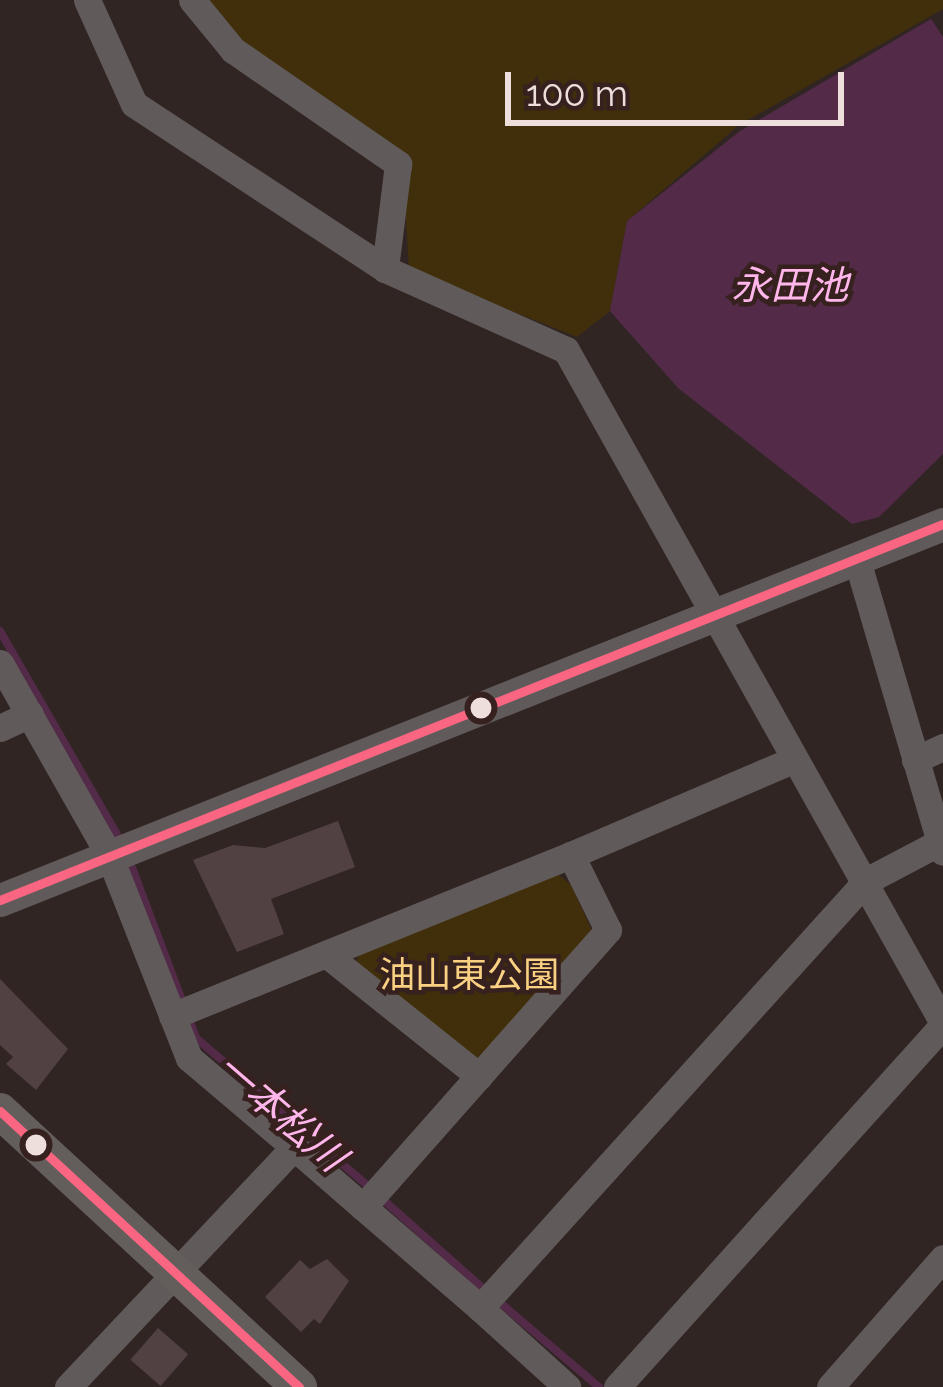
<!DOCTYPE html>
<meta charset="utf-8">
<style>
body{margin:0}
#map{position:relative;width:943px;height:1387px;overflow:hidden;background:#312524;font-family:Raleway,"Noto Sans JP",sans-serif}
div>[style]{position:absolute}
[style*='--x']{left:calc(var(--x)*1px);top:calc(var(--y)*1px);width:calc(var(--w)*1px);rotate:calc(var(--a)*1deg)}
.green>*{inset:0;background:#412f0b}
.water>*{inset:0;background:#532b49}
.stream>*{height:8px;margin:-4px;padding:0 4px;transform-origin:4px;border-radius:4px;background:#532b49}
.building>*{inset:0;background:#514143;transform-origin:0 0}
.minor>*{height:27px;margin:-13.5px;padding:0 13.5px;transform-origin:13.5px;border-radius:13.5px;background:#605b5a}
.tertiary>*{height:33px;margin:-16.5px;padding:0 16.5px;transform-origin:16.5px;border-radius:16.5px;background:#605b5a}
.secondary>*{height:36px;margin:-18px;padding:0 18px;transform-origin:18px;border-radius:18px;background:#635d5b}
.bus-1>*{height:9px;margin:-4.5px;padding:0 4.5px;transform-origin:4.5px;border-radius:4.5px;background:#fa6682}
.dots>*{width:33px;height:33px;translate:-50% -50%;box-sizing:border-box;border:6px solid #37211e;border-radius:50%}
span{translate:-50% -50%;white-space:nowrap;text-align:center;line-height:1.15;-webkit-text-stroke:9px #37211e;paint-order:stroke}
.park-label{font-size:36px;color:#fad182}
.water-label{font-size:39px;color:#ffb6eb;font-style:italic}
.scale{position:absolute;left:505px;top:72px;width:339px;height:54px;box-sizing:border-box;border:6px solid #eedfdc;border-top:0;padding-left:15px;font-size:36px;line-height:42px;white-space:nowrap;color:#eedfdc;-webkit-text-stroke:9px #37211e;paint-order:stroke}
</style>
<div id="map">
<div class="green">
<i style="clip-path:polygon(202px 0,943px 0,943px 9px,739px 125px,627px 221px,610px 311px,577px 337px,409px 270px,403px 167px,242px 44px)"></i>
<i style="clip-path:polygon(554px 871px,571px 885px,594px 935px,478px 1058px,467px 1061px,356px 965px,359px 951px)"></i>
</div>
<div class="water">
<i style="clip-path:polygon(931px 19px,943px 37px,943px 454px,879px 517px,852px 524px,678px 388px,610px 311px,627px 221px,740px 131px)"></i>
</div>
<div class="stream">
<i style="--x:0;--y:631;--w:245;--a:60.1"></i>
<i style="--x:128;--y:857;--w:193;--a:69.4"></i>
<i style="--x:196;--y:1038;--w:228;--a:40.7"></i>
<i style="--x:380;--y:1197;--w:142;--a:41.6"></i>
<i style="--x:497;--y:1300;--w:134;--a:40.5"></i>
</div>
<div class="building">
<i style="clip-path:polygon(338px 821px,355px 867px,271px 899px,284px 934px,237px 952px,193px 860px,233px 845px,265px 848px)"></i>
<i style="clip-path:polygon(0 979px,68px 1049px,36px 1090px,6px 1064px,13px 1057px,0 1045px)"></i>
<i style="clip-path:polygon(327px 1259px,349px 1281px,320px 1324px,314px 1319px,301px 1332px,265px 1297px,300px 1260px,310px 1269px)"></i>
<i style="left:158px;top:1328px;width:40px;height:42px;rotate:41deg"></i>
</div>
<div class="minor">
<i style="--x:87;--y:0;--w:114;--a:65.7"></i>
<i style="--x:134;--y:104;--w:300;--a:33.3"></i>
<i style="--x:385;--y:269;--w:198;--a:24.1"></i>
<i style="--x:566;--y:350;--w:771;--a:60.74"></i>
<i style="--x:192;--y:0;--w:65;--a:50.6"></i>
<i style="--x:233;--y:50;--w:201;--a:34.6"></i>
<i style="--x:398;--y:164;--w:106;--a:97.1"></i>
<i style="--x:857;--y:560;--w:304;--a:73.6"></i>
<i style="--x:0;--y:663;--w:221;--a:60.4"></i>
<i style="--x:109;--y:855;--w:218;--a:68.5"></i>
<i style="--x:189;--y:1058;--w:138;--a:40.3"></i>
<i style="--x:0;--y:728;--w:33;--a:-25"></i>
<i style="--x:915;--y:760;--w:31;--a:-25"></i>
<i style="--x:326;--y:954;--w:196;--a:38.6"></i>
<i style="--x:172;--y:1016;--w:430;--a:-22"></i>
<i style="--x:363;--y:1207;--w:155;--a:40.8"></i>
<i style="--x:480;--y:1308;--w:576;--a:-47.89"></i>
<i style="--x:866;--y:881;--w:81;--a:-27.8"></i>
<i style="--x:480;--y:1308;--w:118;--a:42.2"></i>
<i style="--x:68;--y:1387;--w:330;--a:-46.7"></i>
<i style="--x:294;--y:1147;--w:91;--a:41"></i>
<i style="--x:363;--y:1207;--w:370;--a:-48.5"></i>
<i style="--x:608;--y:930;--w:84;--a:-116.3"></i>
<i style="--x:571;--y:855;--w:241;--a:-23.2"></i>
<i style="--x:617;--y:1387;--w:487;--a:-48"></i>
<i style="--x:830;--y:1387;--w:171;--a:-48.8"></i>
</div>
<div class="tertiary">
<i style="--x:0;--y:900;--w:1015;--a:-21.74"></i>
</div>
<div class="secondary">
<i style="--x:0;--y:1111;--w:407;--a:42.7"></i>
</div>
<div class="bus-1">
<i style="--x:0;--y:900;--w:1015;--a:-21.74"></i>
<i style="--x:0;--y:1111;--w:407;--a:42.7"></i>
</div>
<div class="dots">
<i style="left:481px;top:708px;background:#eedfdc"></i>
<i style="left:36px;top:1145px;background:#eedfdc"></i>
</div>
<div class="park-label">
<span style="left:469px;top:975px">油山東公園</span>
</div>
<div class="water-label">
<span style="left:790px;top:285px">永田池</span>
<span style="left:281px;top:1112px;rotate:41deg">一本松川</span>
</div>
<div class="scale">100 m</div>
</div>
